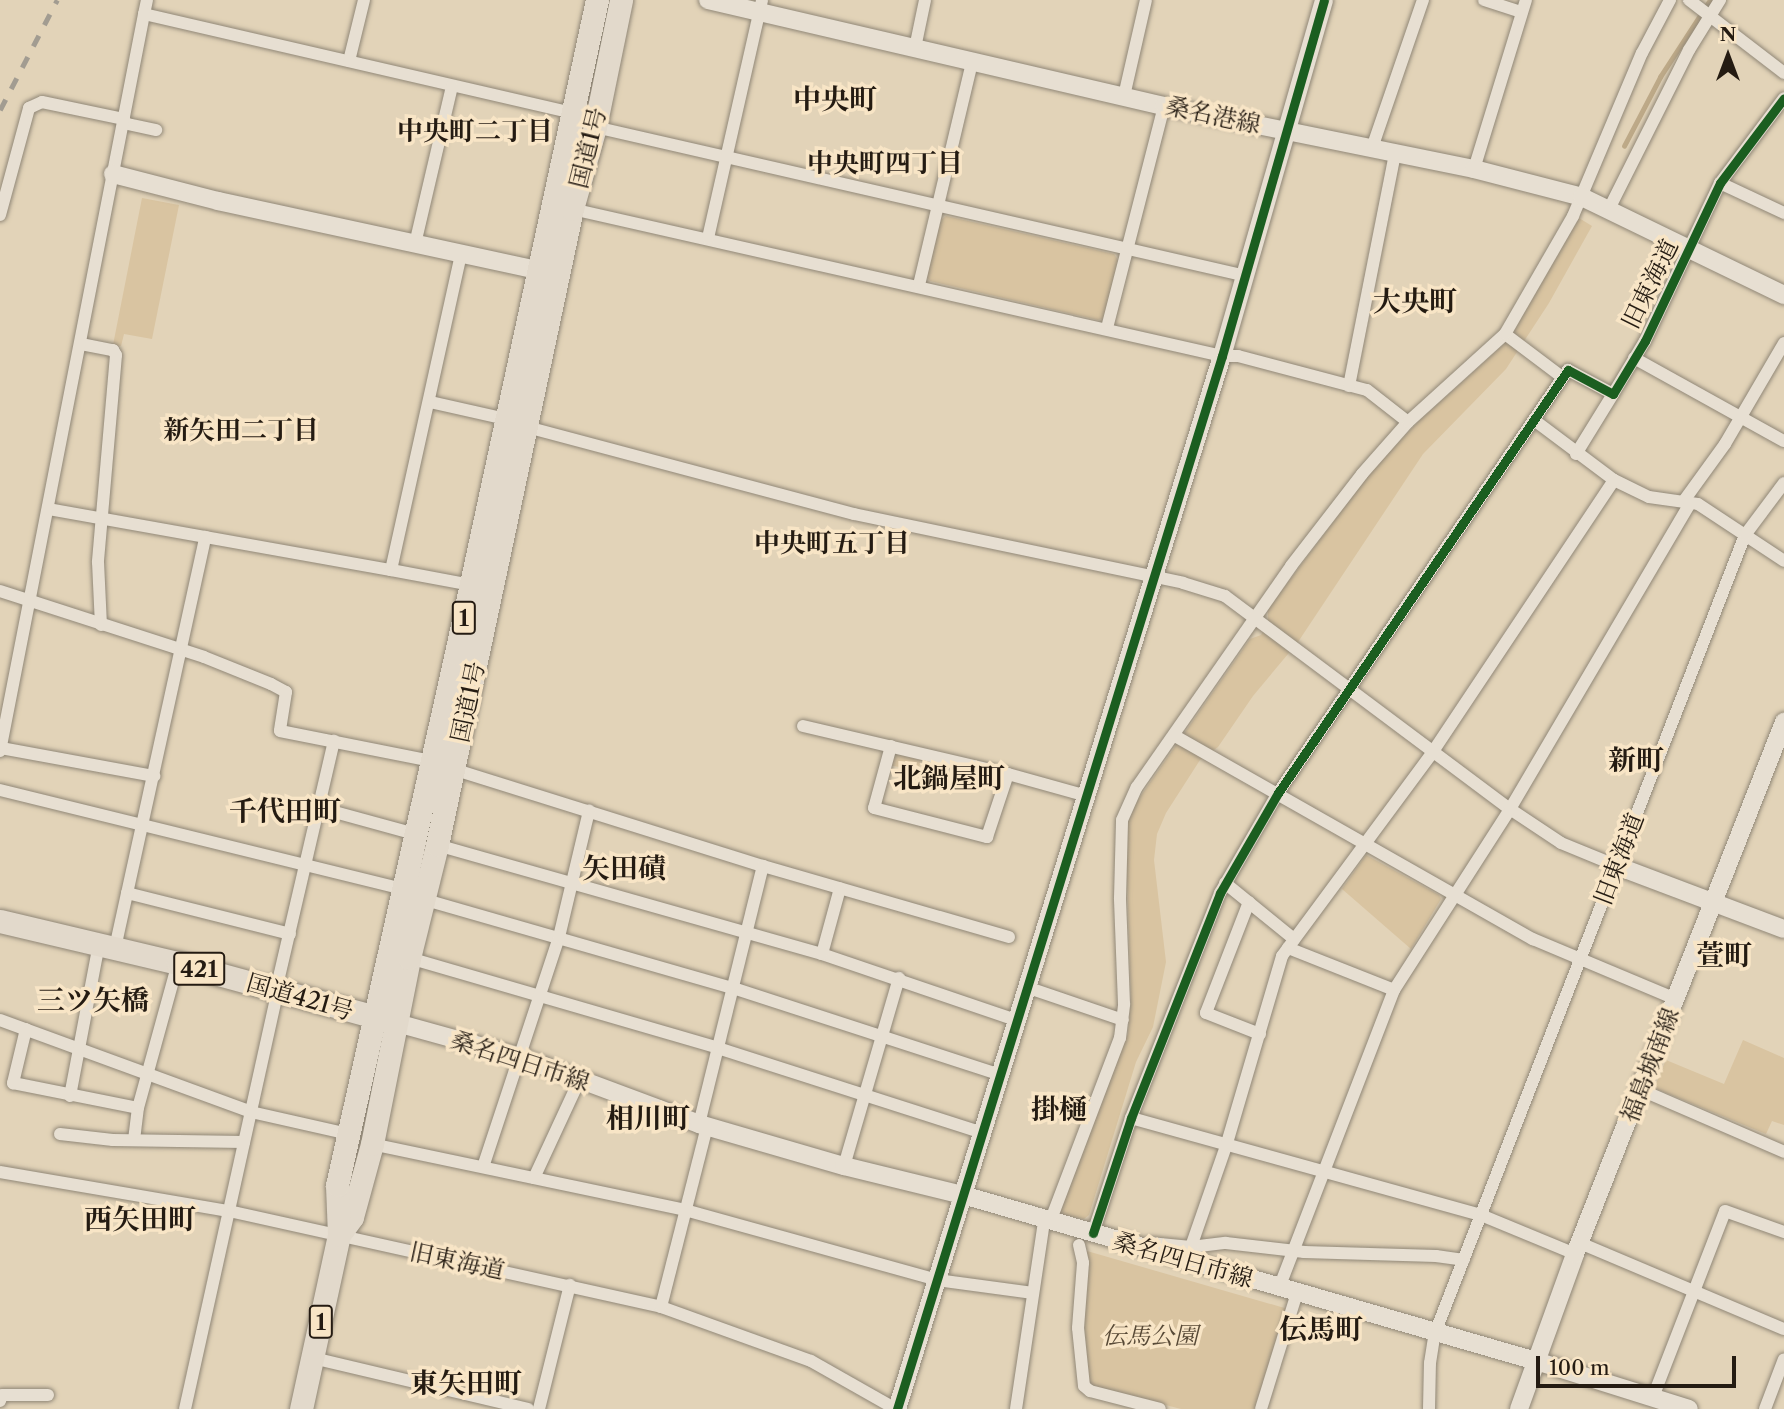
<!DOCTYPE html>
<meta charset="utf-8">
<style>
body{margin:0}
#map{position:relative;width:1784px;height:1409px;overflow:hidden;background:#e2d3b8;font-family:"Libre Caslon Text","Noto Serif JP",serif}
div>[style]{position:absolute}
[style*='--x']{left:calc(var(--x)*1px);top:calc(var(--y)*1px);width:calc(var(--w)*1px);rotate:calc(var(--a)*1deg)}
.green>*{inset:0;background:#d9c4a1;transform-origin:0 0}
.stream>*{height:4.5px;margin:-2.25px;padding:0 2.25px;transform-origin:2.25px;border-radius:2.25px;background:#bda988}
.roads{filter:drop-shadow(0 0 2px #908777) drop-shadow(0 0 2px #908777)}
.street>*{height:12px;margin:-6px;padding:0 6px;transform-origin:6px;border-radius:6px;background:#e7dfd2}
.secondary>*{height:18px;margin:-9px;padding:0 9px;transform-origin:9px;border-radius:9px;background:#e7dfd2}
.highway>*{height:23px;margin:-11.5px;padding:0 11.5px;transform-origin:11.5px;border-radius:11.5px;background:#e2d9cb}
.rail>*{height:4.5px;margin-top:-2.25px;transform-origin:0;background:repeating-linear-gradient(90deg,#a29c91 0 12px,transparent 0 24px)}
.cycleway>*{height:9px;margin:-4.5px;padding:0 4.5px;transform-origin:4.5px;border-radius:4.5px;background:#1b5e20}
span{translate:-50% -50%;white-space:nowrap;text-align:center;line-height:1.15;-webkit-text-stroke:7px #f8e5c6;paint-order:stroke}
.shield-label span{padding:2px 5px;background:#f8e5c6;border:2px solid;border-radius:5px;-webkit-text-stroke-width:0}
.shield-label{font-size:23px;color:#241b12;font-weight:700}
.street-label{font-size:24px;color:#241b12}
.park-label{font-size:24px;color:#584a37;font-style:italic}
.neighbourhood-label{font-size:26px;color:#241b12;font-weight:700}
.quarter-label{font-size:28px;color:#241b12;font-weight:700}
.north{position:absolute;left:1693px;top:21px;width:70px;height:70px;-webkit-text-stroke:5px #f8e5c6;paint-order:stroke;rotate:0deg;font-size:19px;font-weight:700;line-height:28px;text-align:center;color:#241b12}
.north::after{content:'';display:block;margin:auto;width:24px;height:32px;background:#241b12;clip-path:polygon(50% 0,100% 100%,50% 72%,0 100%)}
.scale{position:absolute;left:1536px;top:1356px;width:200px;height:32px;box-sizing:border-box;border:4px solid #241b12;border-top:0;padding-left:9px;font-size:21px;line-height:24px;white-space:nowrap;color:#241b12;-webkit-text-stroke:5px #f8e5c6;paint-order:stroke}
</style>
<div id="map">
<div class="green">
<i style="clip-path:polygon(142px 198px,179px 205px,152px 339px,124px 334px,121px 346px,113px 345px)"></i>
<i style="clip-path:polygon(946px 216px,1114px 254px,1118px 260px,1104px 318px,1098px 320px,930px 281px,927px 277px,941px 220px)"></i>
<i style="clip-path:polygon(1579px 218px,1592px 226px,1549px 303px,1506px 369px,1423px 454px,1298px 642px,1253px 696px,1218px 747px,1200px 760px,1166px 813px,1157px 834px,1154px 860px,1166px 962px,1153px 1027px,1136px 1062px,1089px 1215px,1084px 1219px,1058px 1214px,1095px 1113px,1128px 1034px,1131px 997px,1126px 846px,1128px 823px,1135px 804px,1250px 639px,1261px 635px,1268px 622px,1268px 609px,1373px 469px,1419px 421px,1504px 344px)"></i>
<i style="left:895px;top:750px;width:27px;height:16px;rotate:10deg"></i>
<i style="clip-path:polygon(1366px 855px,1439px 895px,1441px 899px,1411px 949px,1342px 889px)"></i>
<i style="clip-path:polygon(1743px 1040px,1784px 1058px,1784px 1125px,1772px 1121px,1766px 1134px,1654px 1088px,1666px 1060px,1724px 1084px)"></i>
<i style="clip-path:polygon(1087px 1251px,1288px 1309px,1258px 1409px,1181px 1409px,1089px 1385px,1084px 1318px)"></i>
</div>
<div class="stream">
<i style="--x:1624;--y:146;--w:78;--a:-62.4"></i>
<i style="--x:1660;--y:77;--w:92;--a:-57"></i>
</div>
<div class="roads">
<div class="street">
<i style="--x:147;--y:0;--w:14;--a:102"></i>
<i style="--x:144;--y:14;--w:440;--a:13"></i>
<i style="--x:1484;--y:0;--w:39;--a:18"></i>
<i style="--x:1689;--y:0;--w:120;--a:37.5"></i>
<i style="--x:915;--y:48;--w:49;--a:-78.2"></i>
<i style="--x:349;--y:61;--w:63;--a:-76.2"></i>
<i style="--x:1124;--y:96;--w:98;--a:-77.1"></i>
<i style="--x:123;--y:123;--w:34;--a:12"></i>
<i style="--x:595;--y:127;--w:668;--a:12.89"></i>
<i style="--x:1372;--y:148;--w:157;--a:-71"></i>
<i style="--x:1474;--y:169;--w:177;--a:-72.9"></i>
<i style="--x:1720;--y:183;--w:71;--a:25.1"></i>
<i style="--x:572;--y:209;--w:666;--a:12.74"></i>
<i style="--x:1222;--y:356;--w:16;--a:0"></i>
<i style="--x:1238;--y:356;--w:133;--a:14.8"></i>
<i style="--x:1367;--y:390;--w:52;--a:38"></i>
<i style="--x:1609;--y:209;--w:178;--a:-63.3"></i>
<i style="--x:1689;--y:50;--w:59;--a:-58.2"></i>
<i style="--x:0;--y:215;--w:111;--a:-74.8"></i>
<i style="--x:29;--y:108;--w:14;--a:-25"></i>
<i style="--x:42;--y:102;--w:84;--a:11.7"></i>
<i style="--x:708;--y:238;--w:244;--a:-77.2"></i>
<i style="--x:415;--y:244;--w:162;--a:-76.8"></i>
<i style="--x:919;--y:285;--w:229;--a:-76.6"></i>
<i style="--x:1107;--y:328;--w:229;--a:-75.6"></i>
<i style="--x:1505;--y:334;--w:71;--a:37"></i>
<i style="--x:81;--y:344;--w:33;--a:11"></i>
<i style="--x:113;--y:350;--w:6;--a:59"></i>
<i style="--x:116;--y:355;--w:208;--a:95"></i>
<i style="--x:98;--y:562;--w:63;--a:87.3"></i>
<i style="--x:1634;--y:358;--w:171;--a:29"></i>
<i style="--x:1349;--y:386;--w:237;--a:-78.8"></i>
<i style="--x:430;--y:402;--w:78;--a:12.6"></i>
<i style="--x:1534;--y:420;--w:100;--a:36.9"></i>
<i style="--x:1614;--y:480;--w:39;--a:26"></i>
<i style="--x:1649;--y:497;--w:49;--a:8.1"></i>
<i style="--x:1698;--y:504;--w:103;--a:33.5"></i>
<i style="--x:527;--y:427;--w:338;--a:14.9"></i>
<i style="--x:854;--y:514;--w:336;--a:11.8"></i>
<i style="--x:1183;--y:583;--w:44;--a:17.2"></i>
<i style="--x:1225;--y:596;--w:356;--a:36.8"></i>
<i style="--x:1510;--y:809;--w:61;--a:33.7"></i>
<i style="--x:1561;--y:843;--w:61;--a:22.3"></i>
<i style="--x:1576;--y:454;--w:70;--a:-58.3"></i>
<i style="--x:1683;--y:502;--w:72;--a:-54.1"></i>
<i style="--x:1725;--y:444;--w:117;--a:-59.7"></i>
<i style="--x:48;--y:509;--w:348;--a:10.1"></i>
<i style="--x:391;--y:570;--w:324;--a:-77.5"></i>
<i style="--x:391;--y:570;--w:81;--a:10.6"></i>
<i style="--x:0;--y:591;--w:214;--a:17.9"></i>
<i style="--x:204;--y:657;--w:72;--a:21.9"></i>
<i style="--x:271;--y:684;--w:17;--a:28"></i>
<i style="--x:286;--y:692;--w:39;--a:99"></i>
<i style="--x:280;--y:731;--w:155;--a:11.2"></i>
<i style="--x:803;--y:726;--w:211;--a:13.2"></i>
<i style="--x:1175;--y:736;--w:412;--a:29.6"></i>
<i style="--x:1533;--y:939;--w:155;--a:22.8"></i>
<i style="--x:891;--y:746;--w:64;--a:105.3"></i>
<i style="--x:874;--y:808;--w:117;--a:14.4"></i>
<i style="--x:987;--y:837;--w:66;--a:-71.6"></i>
<i style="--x:1008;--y:774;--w:82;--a:15.6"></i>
<i style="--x:1;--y:748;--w:156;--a:10.4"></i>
<i style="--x:0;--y:751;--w:751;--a:-78.94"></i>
<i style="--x:453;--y:769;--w:325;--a:17.4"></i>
<i style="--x:763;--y:866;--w:256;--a:16.1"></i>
<i style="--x:0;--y:790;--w:415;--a:13.8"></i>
<i style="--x:320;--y:808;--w:98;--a:15.3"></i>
<i style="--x:437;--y:845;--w:400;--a:15.8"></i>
<i style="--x:822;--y:954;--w:208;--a:18.8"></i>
<i style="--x:1225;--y:883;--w:89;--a:39.1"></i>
<i style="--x:127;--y:893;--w:168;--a:14.1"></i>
<i style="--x:422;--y:899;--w:323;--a:16"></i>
<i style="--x:733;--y:988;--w:282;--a:18"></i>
<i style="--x:1249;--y:902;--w:119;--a:111.2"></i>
<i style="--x:1206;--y:1013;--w:58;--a:21.3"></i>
<i style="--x:115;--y:948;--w:421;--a:-77.6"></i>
<i style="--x:1288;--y:948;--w:114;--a:21.6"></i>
<i style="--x:822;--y:954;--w:68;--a:-74.7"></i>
<i style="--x:409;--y:958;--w:322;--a:16.2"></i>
<i style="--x:718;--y:1048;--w:278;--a:17.8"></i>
<i style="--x:1029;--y:988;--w:99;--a:18.8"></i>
<i style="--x:276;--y:990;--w:256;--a:-76.9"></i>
<i style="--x:0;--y:1020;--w:267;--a:20.1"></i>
<i style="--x:251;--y:1112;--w:100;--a:12.7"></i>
<i style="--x:26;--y:1029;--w:56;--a:103.5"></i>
<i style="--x:13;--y:1083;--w:127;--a:11.3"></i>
<i style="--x:138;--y:1108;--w:150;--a:-74.6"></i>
<i style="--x:1641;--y:1090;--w:156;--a:23.4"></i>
<i style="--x:70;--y:1096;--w:155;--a:-79.2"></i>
<i style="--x:1131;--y:1118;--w:363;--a:15.5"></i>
<i style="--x:1481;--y:1215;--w:102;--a:22.5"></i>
<i style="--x:699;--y:1124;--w:266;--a:-76.1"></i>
<i style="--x:60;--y:1134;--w:53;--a:6.5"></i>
<i style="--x:113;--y:1140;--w:131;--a:0.9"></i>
<i style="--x:134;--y:1140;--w:32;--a:-83"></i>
<i style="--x:372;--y:1144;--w:320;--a:11.9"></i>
<i style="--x:685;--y:1210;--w:262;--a:15.5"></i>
<i style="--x:937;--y:1280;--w:97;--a:7.7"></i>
<i style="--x:844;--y:1166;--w:196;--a:-73.7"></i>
<i style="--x:483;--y:1167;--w:242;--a:-71.7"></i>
<i style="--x:559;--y:937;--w:130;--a:-76.6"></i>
<i style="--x:0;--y:1172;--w:232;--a:9.7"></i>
<i style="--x:229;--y:1211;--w:443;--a:12.5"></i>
<i style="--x:661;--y:1307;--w:159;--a:19.8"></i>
<i style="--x:811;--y:1361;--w:98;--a:29.5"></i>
<i style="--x:534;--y:1178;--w:109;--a:-65.1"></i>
<i style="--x:1050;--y:1222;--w:197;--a:-69.2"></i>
<i style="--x:1120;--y:1038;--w:34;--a:-83"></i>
<i style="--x:1124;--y:1004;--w:106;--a:-92.2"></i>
<i style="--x:1120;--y:898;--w:78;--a:-88.5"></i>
<i style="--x:1122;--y:820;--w:36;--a:-66"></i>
<i style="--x:1137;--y:787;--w:269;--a:-55.1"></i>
<i style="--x:1291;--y:566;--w:116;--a:-52.3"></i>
<i style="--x:1362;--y:474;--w:69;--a:-48.5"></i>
<i style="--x:1408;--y:422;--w:131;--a:-42.2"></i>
<i style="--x:1505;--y:334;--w:136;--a:-60"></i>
<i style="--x:1573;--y:216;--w:177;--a:-67.1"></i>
<i style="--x:1642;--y:53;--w:60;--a:-62.2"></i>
<i style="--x:1093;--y:1233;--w:121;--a:-71.7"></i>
<i style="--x:1131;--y:1118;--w:242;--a:-68.4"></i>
<i style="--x:1220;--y:893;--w:116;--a:-59.9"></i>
<i style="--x:1278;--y:793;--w:513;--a:-55.57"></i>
<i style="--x:1568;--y:370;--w:51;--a:28.1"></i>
<i style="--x:1613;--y:394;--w:62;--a:-58.9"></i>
<i style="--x:1645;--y:341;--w:175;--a:-64.6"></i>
<i style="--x:1720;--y:183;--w:106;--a:-53"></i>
<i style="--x:1150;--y:1243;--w:41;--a:5.6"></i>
<i style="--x:1191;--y:1247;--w:35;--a:-7"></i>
<i style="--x:1226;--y:1243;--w:79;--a:6.6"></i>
<i style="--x:1304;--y:1252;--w:132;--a:1.7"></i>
<i style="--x:1436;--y:1256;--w:28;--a:8"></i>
<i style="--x:1580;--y:1243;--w:221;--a:22.9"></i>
<i style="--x:1079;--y:1245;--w:18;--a:77"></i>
<i style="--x:1083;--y:1263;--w:65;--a:94.4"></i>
<i style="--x:1078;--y:1328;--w:58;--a:84.1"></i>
<i style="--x:1084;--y:1386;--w:8;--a:40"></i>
<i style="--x:1090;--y:1391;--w:72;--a:14.4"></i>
<i style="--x:1186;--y:1261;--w:125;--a:-70.8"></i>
<i style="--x:1227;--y:1143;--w:195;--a:-73.6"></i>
<i style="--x:1282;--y:956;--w:252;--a:-53.5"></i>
<i style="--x:1432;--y:753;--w:328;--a:-56.3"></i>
<i style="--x:1279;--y:1288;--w:319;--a:-68.9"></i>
<i style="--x:1394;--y:990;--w:215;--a:-57.3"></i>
<i style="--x:1510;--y:809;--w:355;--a:-59.5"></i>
<i style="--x:661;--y:1307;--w:187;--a:-75.7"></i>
<i style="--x:313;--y:1358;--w:221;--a:13.3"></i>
<i style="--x:1653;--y:1397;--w:199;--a:-68.8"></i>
<i style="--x:1725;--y:1211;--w:63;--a:19.6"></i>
<i style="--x:0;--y:1401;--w:6;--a:-72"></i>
<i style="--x:2;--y:1395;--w:46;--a:0"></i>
<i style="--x:185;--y:1409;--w:428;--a:-77.5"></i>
<i style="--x:539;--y:1409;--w:128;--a:-76"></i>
<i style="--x:1016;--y:1409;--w:190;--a:-81.5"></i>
<i style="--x:1261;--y:1409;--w:121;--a:-72.8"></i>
<i style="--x:1429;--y:1409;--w:46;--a:-88.8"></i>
<i style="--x:1430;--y:1363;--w:30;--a:-81"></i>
<i style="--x:1435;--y:1333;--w:856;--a:-68.77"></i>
<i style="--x:1745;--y:535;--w:65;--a:-53.1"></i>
<i style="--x:1765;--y:1409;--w:53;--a:-69.2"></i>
</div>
<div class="secondary">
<i style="--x:708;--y:0;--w:468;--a:13.1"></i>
<i style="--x:1164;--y:106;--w:316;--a:11.5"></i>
<i style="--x:1474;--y:169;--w:112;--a:14.5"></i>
<i style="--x:1582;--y:197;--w:225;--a:25.9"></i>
<i style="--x:113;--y:174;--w:108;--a:14.4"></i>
<i style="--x:218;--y:201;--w:340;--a:12.2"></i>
<i style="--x:1617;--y:866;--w:178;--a:20.7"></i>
<i style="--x:397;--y:1023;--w:128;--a:15.5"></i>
<i style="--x:520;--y:1057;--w:191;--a:20.5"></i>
<i style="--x:699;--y:1124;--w:151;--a:16.2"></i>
<i style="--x:844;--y:1166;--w:122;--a:13.7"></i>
<i style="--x:963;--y:1195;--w:597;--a:16.16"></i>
<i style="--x:1536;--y:1361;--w:160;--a:17.4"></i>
<i style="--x:897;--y:1409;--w:1102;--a:-72.85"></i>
<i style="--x:1222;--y:356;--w:370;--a:-74"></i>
<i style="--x:1519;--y:1409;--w:165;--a:-70.1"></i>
<i style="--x:1575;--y:1254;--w:572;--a:-68.55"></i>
</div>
<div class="highway">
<i style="--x:0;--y:921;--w:183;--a:13.3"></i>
<i style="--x:178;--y:963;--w:220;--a:15.3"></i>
<i style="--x:339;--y:1235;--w:22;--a:-54"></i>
<i style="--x:352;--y:1217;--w:76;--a:-74.7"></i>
<i style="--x:372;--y:1144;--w:190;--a:-78.7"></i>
<i style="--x:409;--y:958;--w:116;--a:-76.1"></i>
<i style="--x:437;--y:845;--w:650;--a:-78.02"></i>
<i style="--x:572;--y:209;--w:85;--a:-74.3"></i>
<i style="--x:595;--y:127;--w:130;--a:-78.4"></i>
<i style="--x:301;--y:1409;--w:178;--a:-77.7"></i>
<i style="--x:339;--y:1235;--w:50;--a:-92.3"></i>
<i style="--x:337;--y:1185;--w:545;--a:-77.39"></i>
<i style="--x:456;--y:653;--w:668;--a:-77.82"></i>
</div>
</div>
<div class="rail">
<i style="--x:0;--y:110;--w:124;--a:-62.6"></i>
</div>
<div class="cycleway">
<i style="--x:1093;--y:1233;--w:121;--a:-71.7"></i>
<i style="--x:1131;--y:1118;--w:242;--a:-68.4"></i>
<i style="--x:1220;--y:893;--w:116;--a:-59.9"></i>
<i style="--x:1278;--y:793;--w:513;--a:-55.57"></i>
<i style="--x:1568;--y:370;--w:51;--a:28.1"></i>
<i style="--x:1613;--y:394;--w:62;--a:-58.9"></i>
<i style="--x:1645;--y:341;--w:175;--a:-64.6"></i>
<i style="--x:1720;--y:183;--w:106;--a:-53"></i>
<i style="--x:897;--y:1409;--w:1102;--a:-72.85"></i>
<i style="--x:1222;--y:356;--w:370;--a:-74"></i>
</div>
<div class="shield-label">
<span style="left:464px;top:618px">1</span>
<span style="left:199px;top:969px">421</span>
<span style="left:321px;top:1322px">1</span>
</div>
<div class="street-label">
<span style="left:1213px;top:115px;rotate:12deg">桑名港線</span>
<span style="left:588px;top:148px;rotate:-76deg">国道1号</span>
<span style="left:1650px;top:284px;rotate:-64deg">旧東海道</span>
<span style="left:468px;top:702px;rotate:-78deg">国道1号</span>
<span style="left:1619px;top:859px;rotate:-69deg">旧東海道</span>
<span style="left:300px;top:997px;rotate:16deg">国道421号</span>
<span style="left:520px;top:1061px;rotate:18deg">桑名四日市線</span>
<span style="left:1650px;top:1065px;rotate:-69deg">福島城南線</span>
<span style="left:1183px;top:1260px;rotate:16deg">桑名四日市線</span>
<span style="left:457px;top:1261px;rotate:12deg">旧東海道</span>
</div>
<div class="park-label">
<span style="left:1150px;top:1336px">伝馬公園</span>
</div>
<div class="neighbourhood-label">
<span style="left:475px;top:132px">中央町二丁目</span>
<span style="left:885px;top:164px">中央町四丁目</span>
<span style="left:241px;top:431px">新矢田二丁目</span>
<span style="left:832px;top:544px">中央町五丁目</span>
</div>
<div class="quarter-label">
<span style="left:835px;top:99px">中央町</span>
<span style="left:1415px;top:301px">大央町</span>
<span style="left:1636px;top:760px">新町</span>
<span style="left:949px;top:778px">北鍋屋町</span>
<span style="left:285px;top:811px">千代田町</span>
<span style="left:624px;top:868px">矢田磧</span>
<span style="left:1724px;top:955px">萱町</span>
<span style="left:93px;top:1000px">三ツ矢橋</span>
<span style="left:1059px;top:1109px">掛樋</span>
<span style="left:648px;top:1118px">相川町</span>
<span style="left:140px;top:1219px">西矢田町</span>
<span style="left:1321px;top:1329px">伝馬町</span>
<span style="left:466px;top:1383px">東矢田町</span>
</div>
<div class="north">N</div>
<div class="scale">100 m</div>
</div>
